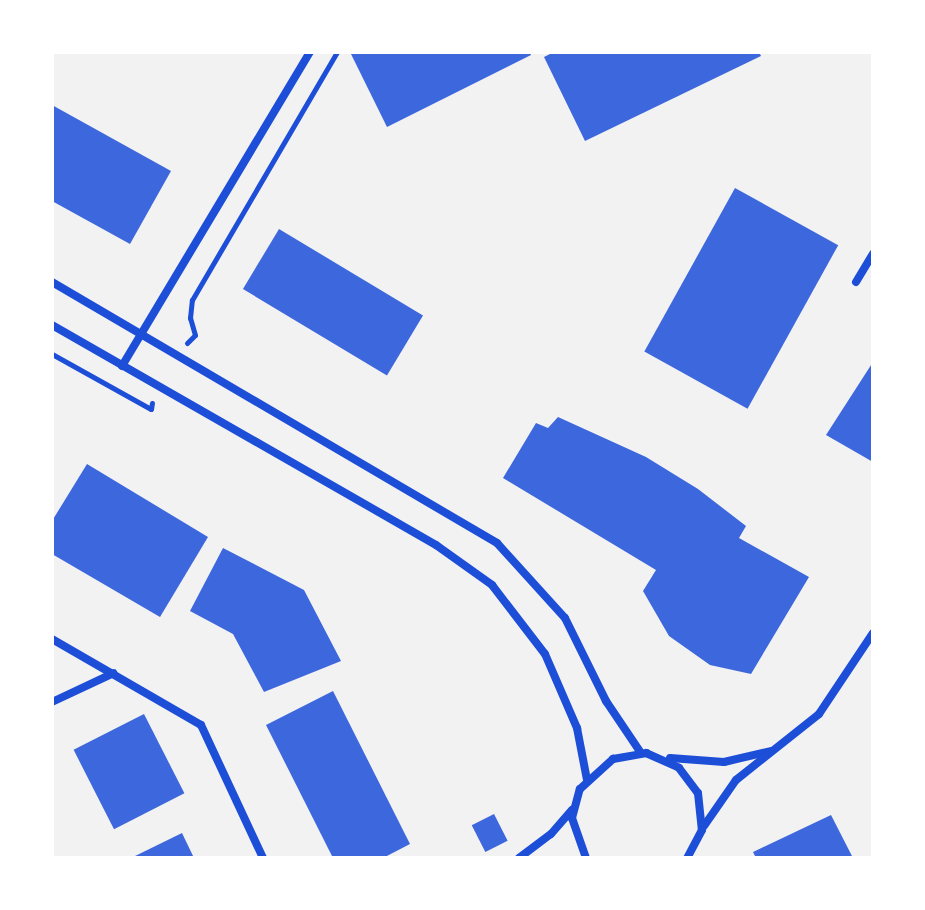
<!DOCTYPE html>
<style>
body{margin:0}
#map{position:relative;width:925px;height:910px;overflow:hidden;background:#f2f2f2;font-family:Inter,sans-serif}
div>[style]{position:absolute}
[style*='--x']{left:calc(var(--x)*1px);top:calc(var(--y)*1px);width:calc(var(--w)*1px);rotate:calc(var(--a)*1deg)}
.building>*{inset:0;background:#3d67dc;transform-origin:0 0}
.path>*{height:5px;margin:-2.5px;padding:0 2.5px;transform-origin:2.5px;border-radius:2.5px;background:#1d4ed8}
.minor>*{height:8px;margin:-4px;padding:0 4px;transform-origin:4px;border-radius:4px;background:#1d4ed8}
span{translate:-50% -50%;white-space:nowrap;text-align:center;line-height:1.15;-webkit-text-stroke:8px #fff;paint-order:stroke}
.frame{position:absolute;inset:0;border:54px solid #fff;pointer-events:none}
</style>
<div id="map">
<div class="building">
<i style="clip-path:polygon(350px 52px,530px 52px,531px 55px,387px 127px)"></i>
<i style="clip-path:polygon(554px 52px,759px 52px,761px 56px,585px 141px,544px 57px)"></i>
<i style="clip-path:polygon(52px 105px,171px 171px,130px 244px,52px 201px)"></i>
<i style="left:735px;top:188px;width:118px;height:187px;rotate:29deg"></i>
<i style="left:279px;top:229px;width:168px;height:70px;rotate:31deg"></i>
<i style="clip-path:polygon(873px 362px,873px 462px,826px 435px)"></i>
<i style="clip-path:polygon(558px 417px,646px 457px,698px 489px,746px 526px,739px 538px,809px 577px,751px 674px,710px 665px,669px 636px,643px 591px,656px 570px,503px 478px,536px 423px,548px 428px)"></i>
<i style="clip-path:polygon(87px 464px,208px 537px,160px 617px,52px 554px,52px 521px)"></i>
<i style="clip-path:polygon(223px 548px,304px 590px,341px 661px,264px 692px,233px 634px,190px 611px)"></i>
<i style="clip-path:polygon(333px 691px,410px 844px,383px 858px,333px 858px,266px 725px)"></i>
<i style="left:144px;top:714px;width:89px;height:79px;rotate:63deg"></i>
<i style="left:494px;top:814px;width:30px;height:25px;rotate:63deg"></i>
<i style="clip-path:polygon(831px 815px,853px 858px,756px 858px,753px 852px)"></i>
<i style="clip-path:polygon(182px 833px,194px 858px,131px 858px)"></i>
</div>
<div class="path">
<i style="--x:187;--y:343;--w:11;--a:-45"></i>
<i style="--x:195;--y:335;--w:18;--a:-106"></i>
<i style="--x:190;--y:318;--w:18;--a:-84"></i>
<i style="--x:192;--y:300;--w:287;--a:-59.7"></i>
<i style="--x:52;--y:354;--w:113;--a:29.1"></i>
<i style="--x:151;--y:409;--w:6;--a:-81"></i>
</div>
<div class="minor">
<i style="--x:52;--y:282;--w:516;--a:30.39"></i>
<i style="--x:497;--y:543;--w:101;--a:47.8"></i>
<i style="--x:565;--y:618;--w:93;--a:63.7"></i>
<i style="--x:606;--y:701;--w:63;--a:56.1"></i>
<i style="--x:856;--y:282;--w:33;--a:-59"></i>
<i style="--x:52;--y:325;--w:443;--a:29.8"></i>
<i style="--x:436;--y:545;--w:69;--a:35.5"></i>
<i style="--x:492;--y:585;--w:87;--a:52.5"></i>
<i style="--x:545;--y:654;--w:81;--a:66.6"></i>
<i style="--x:577;--y:728;--w:53;--a:79.1"></i>
<i style="--x:122;--y:366;--w:366;--a:-59.1"></i>
<i style="--x:52;--y:639;--w:172;--a:30"></i>
<i style="--x:201;--y:725;--w:147;--a:65"></i>
<i style="--x:52;--y:702;--w:68;--a:-25.1"></i>
<i style="--x:670;--y:758;--w:54;--a:4.2"></i>
<i style="--x:724;--y:762;--w:48;--a:-13.2"></i>
<i style="--x:704;--y:826;--w:56;--a:-55.2"></i>
<i style="--x:736;--y:780;--w:106;--a:-38.5"></i>
<i style="--x:819;--y:714;--w:97;--a:-56.3"></i>
<i style="--x:519;--y:858;--w:40;--a:-37"></i>
<i style="--x:551;--y:834;--w:32;--a:-49"></i>
<i style="--x:586;--y:858;--w:42;--a:-109.3"></i>
<i style="--x:572;--y:818;--w:30;--a:-75"></i>
<i style="--x:580;--y:789;--w:45;--a:-42.3"></i>
<i style="--x:613;--y:759;--w:34;--a:-10"></i>
<i style="--x:646;--y:753;--w:36;--a:24"></i>
<i style="--x:679;--y:768;--w:31;--a:53"></i>
<i style="--x:698;--y:793;--w:37;--a:84"></i>
<i style="--x:702;--y:830;--w:32;--a:118"></i>
</div>
<div class="frame"></div>
</div>
